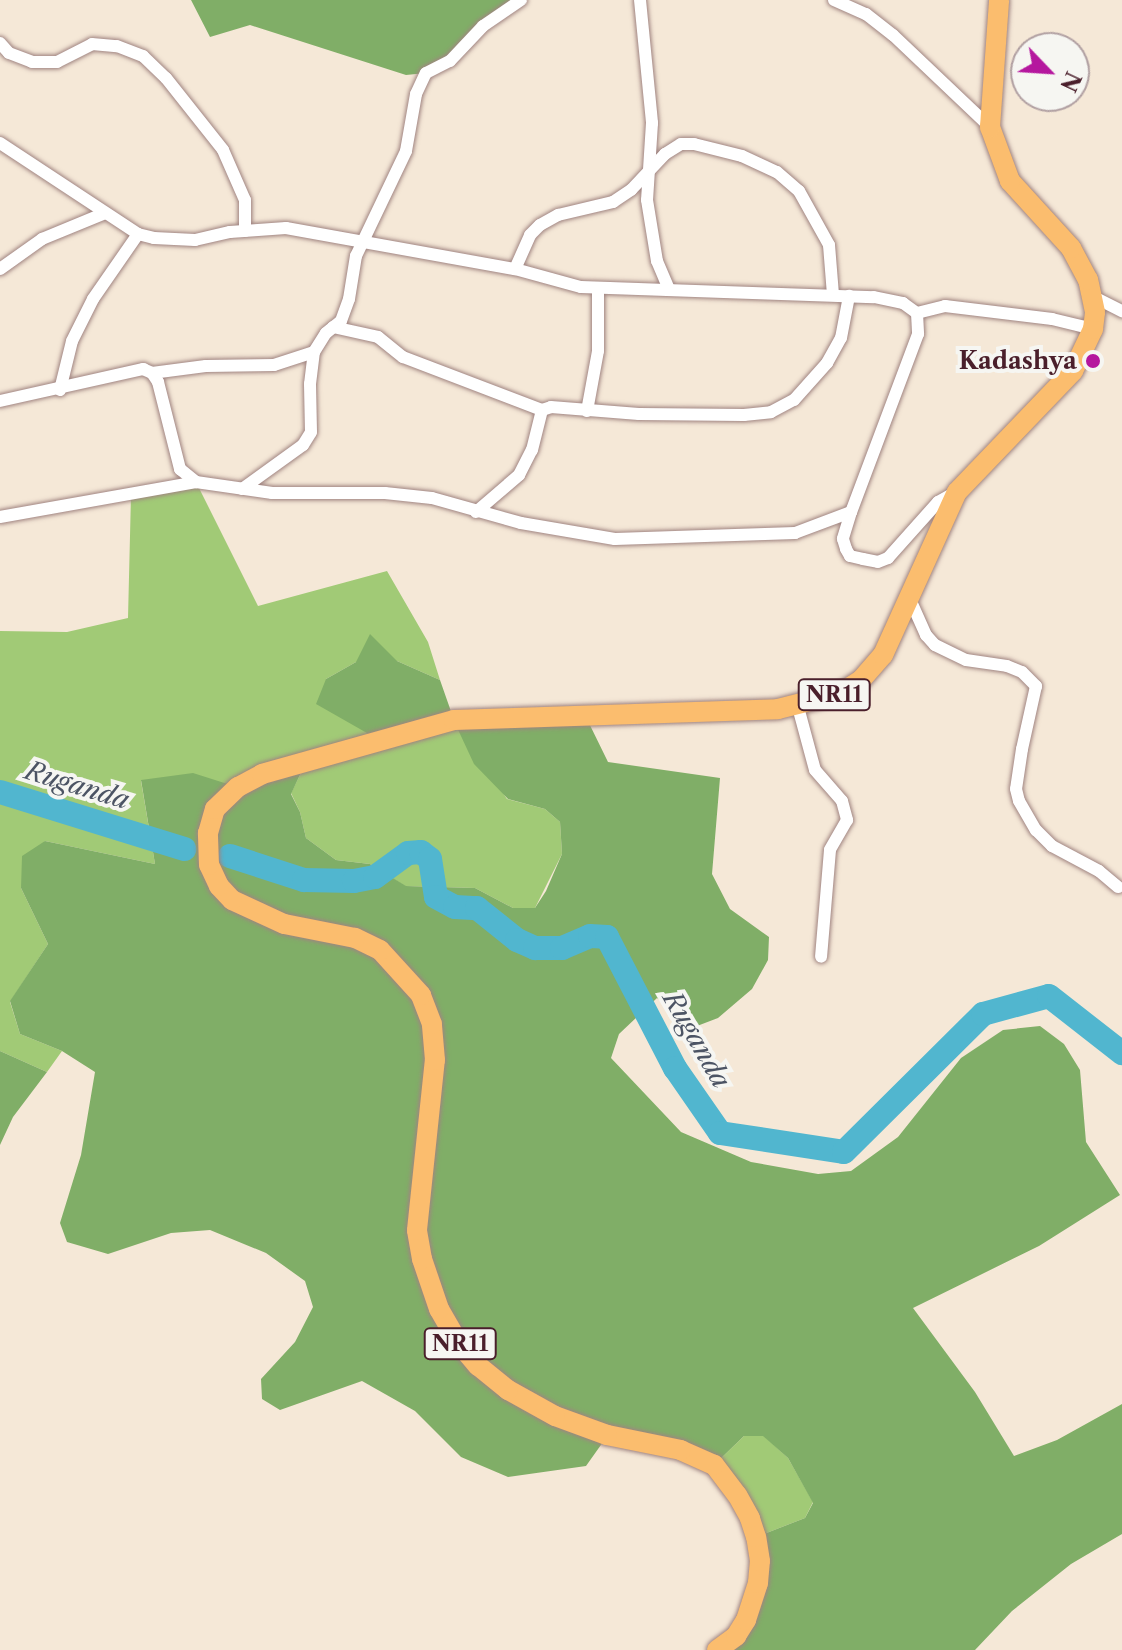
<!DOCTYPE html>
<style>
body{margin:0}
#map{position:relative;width:1122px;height:1650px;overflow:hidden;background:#f5e8d7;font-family:"Libre Caslon Text",serif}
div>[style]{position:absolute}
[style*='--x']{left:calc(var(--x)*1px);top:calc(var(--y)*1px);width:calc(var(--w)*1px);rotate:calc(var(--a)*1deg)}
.green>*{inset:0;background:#a1ca76}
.forest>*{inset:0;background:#80ae67}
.river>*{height:24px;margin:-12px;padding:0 12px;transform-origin:12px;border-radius:12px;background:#51b6cf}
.roads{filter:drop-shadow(0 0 2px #a08481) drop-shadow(0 0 2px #a08481)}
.minor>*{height:12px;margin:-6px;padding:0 6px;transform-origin:6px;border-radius:6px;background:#fff}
.trunk>*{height:20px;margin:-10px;padding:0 10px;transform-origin:10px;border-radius:10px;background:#fbbd6e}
.dots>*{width:22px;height:22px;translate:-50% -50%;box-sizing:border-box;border:4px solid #f6f6f2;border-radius:50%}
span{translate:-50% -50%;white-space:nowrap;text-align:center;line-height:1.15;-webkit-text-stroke:8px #f6f6f2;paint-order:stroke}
.shield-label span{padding:2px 6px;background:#f6f6f2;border:2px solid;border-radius:6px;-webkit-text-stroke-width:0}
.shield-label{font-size:22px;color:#4a1f2b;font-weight:700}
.poi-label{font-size:24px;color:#4a1f2b;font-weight:700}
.right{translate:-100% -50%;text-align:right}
.water-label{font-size:26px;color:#4c5464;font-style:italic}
.north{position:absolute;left:1010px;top:32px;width:80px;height:80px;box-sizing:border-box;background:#f6f6f2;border:2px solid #b1a0a2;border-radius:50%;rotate:115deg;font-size:22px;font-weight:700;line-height:32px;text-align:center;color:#4a1f2b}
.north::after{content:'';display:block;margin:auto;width:28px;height:36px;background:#b5179e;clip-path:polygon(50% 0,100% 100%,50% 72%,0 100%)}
</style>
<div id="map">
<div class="green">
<i style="clip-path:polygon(196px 482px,258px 606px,387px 571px,428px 642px,440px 680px,397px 661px,356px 662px,326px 679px,454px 720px,507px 799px,545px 809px,560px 822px,562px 854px,535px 908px,513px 908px,475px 888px,405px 886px,370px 864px,336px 860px,306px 838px,300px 812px,291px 793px,306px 763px,238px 787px,141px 781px,155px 864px,45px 841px,21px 888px,48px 944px,10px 1002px,20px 1034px,62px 1051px,47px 1072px,0 1051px,0 631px,67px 632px,128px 618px,131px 495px)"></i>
<i style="clip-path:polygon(744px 1436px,764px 1436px,788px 1458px,813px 1502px,805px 1518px,756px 1537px,714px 1465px)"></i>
</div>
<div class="forest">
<i style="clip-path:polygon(191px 0,516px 0,450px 61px,426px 73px,406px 75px,250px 25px,210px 37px)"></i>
<i style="clip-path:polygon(370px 634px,397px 661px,440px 680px,454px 720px,585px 715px,608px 762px,720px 778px,712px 874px,730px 909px,769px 937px,768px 960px,752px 989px,718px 1018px,697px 1026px,657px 998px,619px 1034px,611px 1058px,681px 1132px,751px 1162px,818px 1174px,851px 1171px,898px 1137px,961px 1058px,1003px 1030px,1040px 1026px,1064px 1044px,1080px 1070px,1086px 1142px,1120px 1195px,1039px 1246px,913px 1308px,975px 1392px,1014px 1456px,1057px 1440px,1122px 1404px,1122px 1534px,1071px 1564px,1012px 1611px,975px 1650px,717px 1650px,746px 1620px,756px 1537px,805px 1518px,813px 1503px,788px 1458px,763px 1436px,744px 1436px,714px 1465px,608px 1435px,586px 1466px,508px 1477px,461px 1457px,415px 1411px,362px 1381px,280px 1410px,262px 1399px,261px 1379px,295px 1342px,313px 1307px,305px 1281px,266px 1253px,210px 1230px,171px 1233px,108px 1254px,67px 1242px,60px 1223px,81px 1155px,95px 1072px,62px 1051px,20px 1034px,10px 1001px,48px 944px,21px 888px,22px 856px,45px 841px,155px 864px,141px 780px,193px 773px,237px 787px,306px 762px,291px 794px,300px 812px,306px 838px,336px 860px,370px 864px,406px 886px,475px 888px,513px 908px,535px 908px,546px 891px,562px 854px,560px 822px,545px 809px,508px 799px,474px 764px,454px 721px,381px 741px,316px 704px,326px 679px,356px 662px)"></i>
<i style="clip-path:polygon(0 1051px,47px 1072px,13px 1117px,0 1145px)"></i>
</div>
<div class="river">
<i style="--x:0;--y:792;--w:193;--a:17.2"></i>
<i style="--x:230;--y:856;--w:78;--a:18"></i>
<i style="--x:304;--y:880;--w:50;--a:1.1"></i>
<i style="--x:354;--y:881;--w:21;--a:-11"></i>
<i style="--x:375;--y:877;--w:41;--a:-36"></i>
<i style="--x:408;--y:853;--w:13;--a:-4"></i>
<i style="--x:421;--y:852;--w:11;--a:38"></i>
<i style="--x:430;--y:859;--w:38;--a:81"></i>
<i style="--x:436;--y:897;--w:21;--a:28"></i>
<i style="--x:455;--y:907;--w:22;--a:3"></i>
<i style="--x:477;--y:908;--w:51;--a:38.7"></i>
<i style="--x:517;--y:940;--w:20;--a:24"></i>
<i style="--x:535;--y:948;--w:27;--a:0"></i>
<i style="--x:562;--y:948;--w:30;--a:-23"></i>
<i style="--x:590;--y:936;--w:17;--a:3"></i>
<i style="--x:607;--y:937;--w:148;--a:62.6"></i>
<i style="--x:675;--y:1068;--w:79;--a:55.3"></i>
<i style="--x:720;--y:1133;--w:125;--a:8.7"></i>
<i style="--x:844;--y:1152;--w:196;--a:-44.8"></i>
<i style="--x:983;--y:1014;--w:68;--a:-15.3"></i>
<i style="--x:1049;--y:996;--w:93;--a:38"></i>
</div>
<div class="roads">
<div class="minor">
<i style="--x:640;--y:0;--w:124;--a:84.4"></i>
<i style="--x:652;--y:123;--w:77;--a:93.7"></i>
<i style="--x:647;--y:200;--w:62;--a:80.7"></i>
<i style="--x:657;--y:261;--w:30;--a:67"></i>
<i style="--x:834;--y:0;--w:35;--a:24"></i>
<i style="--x:866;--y:14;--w:34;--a:38"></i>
<i style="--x:893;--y:35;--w:134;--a:43.5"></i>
<i style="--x:0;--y:43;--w:13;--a:48"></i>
<i style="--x:9;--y:53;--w:25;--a:21"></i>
<i style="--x:32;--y:62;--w:25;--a:0"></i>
<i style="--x:57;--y:62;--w:39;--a:-27"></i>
<i style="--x:92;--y:44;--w:25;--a:5"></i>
<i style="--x:117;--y:46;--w:28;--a:21"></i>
<i style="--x:143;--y:56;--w:32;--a:44"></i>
<i style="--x:166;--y:78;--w:92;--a:51.6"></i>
<i style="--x:223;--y:150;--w:55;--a:66.3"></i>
<i style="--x:245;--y:200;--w:31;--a:90"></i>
<i style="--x:0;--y:143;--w:165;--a:33.4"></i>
<i style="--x:138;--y:234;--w:16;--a:14"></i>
<i style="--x:154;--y:238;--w:41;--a:2.8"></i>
<i style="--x:195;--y:240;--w:36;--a:-13"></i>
<i style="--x:230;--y:232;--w:56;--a:-4.1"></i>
<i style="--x:286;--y:228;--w:233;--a:10.2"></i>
<i style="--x:515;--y:269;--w:68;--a:15.3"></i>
<i style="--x:581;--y:287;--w:293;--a:2"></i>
<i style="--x:874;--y:297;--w:30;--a:12"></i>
<i style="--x:903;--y:303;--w:17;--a:36"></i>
<i style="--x:917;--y:313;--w:21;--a:87"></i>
<i style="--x:918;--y:334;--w:190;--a:110.6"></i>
<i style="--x:851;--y:512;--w:28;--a:107"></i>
<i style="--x:843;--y:539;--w:10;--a:73"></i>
<i style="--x:846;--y:549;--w:8;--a:60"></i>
<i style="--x:850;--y:556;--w:13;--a:13"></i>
<i style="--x:863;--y:559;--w:15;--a:11"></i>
<i style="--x:878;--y:562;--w:11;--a:-22"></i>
<i style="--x:888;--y:558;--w:75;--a:-48.2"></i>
<i style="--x:938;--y:502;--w:18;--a:-29"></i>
<i style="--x:0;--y:269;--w:52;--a:-35.5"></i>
<i style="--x:42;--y:239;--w:68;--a:-22.4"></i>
<i style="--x:515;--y:269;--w:37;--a:-66"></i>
<i style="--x:530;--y:235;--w:14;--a:-45"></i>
<i style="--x:540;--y:225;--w:21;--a:-29"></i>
<i style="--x:558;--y:215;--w:57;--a:-13.3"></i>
<i style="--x:613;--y:202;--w:22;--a:-34"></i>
<i style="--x:631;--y:190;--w:50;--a:-46.6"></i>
<i style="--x:665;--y:154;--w:19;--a:-32"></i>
<i style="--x:681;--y:144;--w:13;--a:0"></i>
<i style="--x:694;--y:144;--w:49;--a:14"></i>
<i style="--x:742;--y:156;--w:38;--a:25"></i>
<i style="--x:777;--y:172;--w:29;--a:41"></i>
<i style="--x:799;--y:191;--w:62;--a:60.9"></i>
<i style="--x:829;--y:245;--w:50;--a:85.4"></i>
<i style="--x:1092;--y:296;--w:34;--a:27"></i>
<i style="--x:917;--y:313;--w:29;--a:-14"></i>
<i style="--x:945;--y:306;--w:108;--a:6.9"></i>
<i style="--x:1052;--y:319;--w:42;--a:13.7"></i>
<i style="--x:333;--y:327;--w:46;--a:12.5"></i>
<i style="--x:378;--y:337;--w:32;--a:39"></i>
<i style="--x:403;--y:357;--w:149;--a:20.9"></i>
<i style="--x:152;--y:373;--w:54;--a:-7.4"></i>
<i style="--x:206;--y:366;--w:68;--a:-0.8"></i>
<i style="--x:274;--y:365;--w:42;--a:-18"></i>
<i style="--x:60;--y:390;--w:50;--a:-76.2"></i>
<i style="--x:72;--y:341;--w:47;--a:-63.4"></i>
<i style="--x:93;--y:299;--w:79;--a:-55.3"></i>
<i style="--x:0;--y:401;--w:147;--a:-12.6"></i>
<i style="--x:143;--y:369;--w:10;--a:24"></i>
<i style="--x:152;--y:373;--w:11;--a:56"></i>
<i style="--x:158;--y:382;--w:90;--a:75.8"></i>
<i style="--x:180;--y:469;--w:21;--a:39"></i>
<i style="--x:196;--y:482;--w:77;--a:8.2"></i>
<i style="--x:272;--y:493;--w:113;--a:0"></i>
<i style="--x:385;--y:493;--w:47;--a:6.1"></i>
<i style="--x:432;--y:498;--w:92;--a:15.7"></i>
<i style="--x:521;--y:523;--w:95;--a:9.7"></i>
<i style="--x:615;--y:539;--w:180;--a:-1.9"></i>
<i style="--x:795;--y:533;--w:60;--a:-20.6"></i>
<i style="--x:587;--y:411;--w:61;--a:-79.6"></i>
<i style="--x:598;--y:351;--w:63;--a:-90"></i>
<i style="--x:242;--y:489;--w:75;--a:-35.8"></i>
<i style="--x:303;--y:445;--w:15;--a:-58"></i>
<i style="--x:311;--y:432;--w:48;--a:-91.2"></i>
<i style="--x:310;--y:384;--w:32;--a:-83"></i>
<i style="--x:314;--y:352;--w:22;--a:-58"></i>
<i style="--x:326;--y:333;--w:19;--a:-39"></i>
<i style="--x:341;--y:321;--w:23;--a:-70"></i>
<i style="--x:349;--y:299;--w:44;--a:-80.8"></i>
<i style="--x:356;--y:256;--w:116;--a:-64.5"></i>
<i style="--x:406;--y:151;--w:58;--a:-80"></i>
<i style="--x:416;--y:94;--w:23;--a:-65"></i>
<i style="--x:426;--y:73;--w:27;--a:-27"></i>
<i style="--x:450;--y:61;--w:48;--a:-46.7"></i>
<i style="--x:483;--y:26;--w:46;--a:-34.4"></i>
<i style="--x:476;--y:512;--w:57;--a:-40.7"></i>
<i style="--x:519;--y:475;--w:28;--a:-63"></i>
<i style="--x:532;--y:450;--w:41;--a:-76"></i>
<i style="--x:542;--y:410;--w:9;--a:-18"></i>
<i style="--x:551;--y:407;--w:88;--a:4.5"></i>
<i style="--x:639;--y:414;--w:105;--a:0.5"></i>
<i style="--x:744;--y:415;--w:27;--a:-6"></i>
<i style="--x:771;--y:412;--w:26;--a:-28"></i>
<i style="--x:794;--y:400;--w:50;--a:-48.3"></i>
<i style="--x:827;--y:363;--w:29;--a:-61"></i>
<i style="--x:841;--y:338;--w:43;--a:-79.2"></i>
<i style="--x:0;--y:517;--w:199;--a:-10.1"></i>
<i style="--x:909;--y:597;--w:42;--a:65.9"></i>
<i style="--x:926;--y:635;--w:13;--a:48"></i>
<i style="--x:935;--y:645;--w:34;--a:26"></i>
<i style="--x:966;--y:660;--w:41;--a:8.3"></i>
<i style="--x:1007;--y:666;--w:16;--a:22"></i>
<i style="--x:1022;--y:672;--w:20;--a:45"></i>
<i style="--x:1036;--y:686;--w:65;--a:102.5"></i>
<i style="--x:1022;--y:749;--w:40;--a:98.5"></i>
<i style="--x:1016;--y:789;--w:12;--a:76"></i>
<i style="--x:1019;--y:801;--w:34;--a:60"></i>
<i style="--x:1036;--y:830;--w:23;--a:45"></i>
<i style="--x:1052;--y:846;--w:53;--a:28"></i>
<i style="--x:1099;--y:871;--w:25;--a:40"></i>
<i style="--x:798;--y:707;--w:65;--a:74.9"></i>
<i style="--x:815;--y:770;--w:41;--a:48.9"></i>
<i style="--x:842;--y:801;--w:20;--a:75"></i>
<i style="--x:847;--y:820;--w:34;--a:120"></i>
<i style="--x:830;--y:850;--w:107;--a:94.8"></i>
</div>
<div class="trunk">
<i style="--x:717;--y:1650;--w:24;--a:-36"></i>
<i style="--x:736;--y:1636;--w:19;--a:-58"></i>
<i style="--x:746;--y:1620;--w:39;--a:-72"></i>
<i style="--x:758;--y:1583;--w:22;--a:-85"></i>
<i style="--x:760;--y:1561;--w:24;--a:-99"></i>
<i style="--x:756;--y:1537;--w:20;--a:-108"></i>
<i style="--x:750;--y:1518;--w:26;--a:-119"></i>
<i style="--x:737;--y:1495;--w:38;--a:-127"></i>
<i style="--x:714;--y:1465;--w:36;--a:-156"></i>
<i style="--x:681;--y:1450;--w:76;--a:-168.5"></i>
<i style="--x:607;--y:1435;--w:55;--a:-159.9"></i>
<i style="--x:555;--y:1416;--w:54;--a:-151"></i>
<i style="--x:508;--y:1390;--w:38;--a:-141"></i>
<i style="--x:478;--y:1366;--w:31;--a:-130"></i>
<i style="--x:458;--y:1342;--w:38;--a:-120"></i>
<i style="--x:439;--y:1309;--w:53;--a:-108.8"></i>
<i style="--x:422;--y:1259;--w:29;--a:-100"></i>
<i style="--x:417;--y:1230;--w:171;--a:-84"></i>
<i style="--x:435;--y:1060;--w:36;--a:-95"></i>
<i style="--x:432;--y:1024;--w:31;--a:-111"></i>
<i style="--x:421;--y:995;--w:61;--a:-132.3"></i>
<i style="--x:380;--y:950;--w:28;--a:-154"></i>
<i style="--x:355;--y:938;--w:72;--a:-168.8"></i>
<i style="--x:284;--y:924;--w:57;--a:-155.2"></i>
<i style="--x:232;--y:900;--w:19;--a:-133"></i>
<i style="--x:219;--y:886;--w:23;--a:-115"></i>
<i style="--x:209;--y:865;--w:32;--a:-92"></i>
<i style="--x:208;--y:833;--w:25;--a:-74"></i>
<i style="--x:215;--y:809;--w:32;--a:-44"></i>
<i style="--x:238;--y:787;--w:27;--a:-28"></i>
<i style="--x:262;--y:774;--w:199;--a:-15.7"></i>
<i style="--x:454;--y:720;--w:324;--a:-1.9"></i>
<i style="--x:778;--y:709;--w:65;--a:-14.3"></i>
<i style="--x:841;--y:693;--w:24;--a:-33"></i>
<i style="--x:861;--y:680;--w:33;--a:-49"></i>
<i style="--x:883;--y:655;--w:179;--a:-65.6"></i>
<i style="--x:957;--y:492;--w:168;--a:-46.2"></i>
<i style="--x:1073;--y:371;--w:47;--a:-64.5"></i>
<i style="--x:1093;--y:329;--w:17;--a:-83"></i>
<i style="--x:1095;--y:312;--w:33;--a:-102"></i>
<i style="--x:1088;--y:280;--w:36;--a:-118"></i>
<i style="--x:1071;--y:248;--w:91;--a:-132.3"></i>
<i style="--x:1010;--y:181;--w:58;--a:-110.3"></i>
<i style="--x:990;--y:127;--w:127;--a:-85.9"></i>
</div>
</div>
<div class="dots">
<i style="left:1093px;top:361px;background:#b5179e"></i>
</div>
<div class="shield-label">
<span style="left:834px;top:695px">NR11</span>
<span style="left:460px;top:1344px">NR11</span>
</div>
<div class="poi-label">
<span class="right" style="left:1077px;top:361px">Kadashya</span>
</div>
<div class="water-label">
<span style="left:77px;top:786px;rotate:17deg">Ruganda</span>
<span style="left:696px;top:1040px;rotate:60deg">Ruganda</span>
</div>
<div class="north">N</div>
</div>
